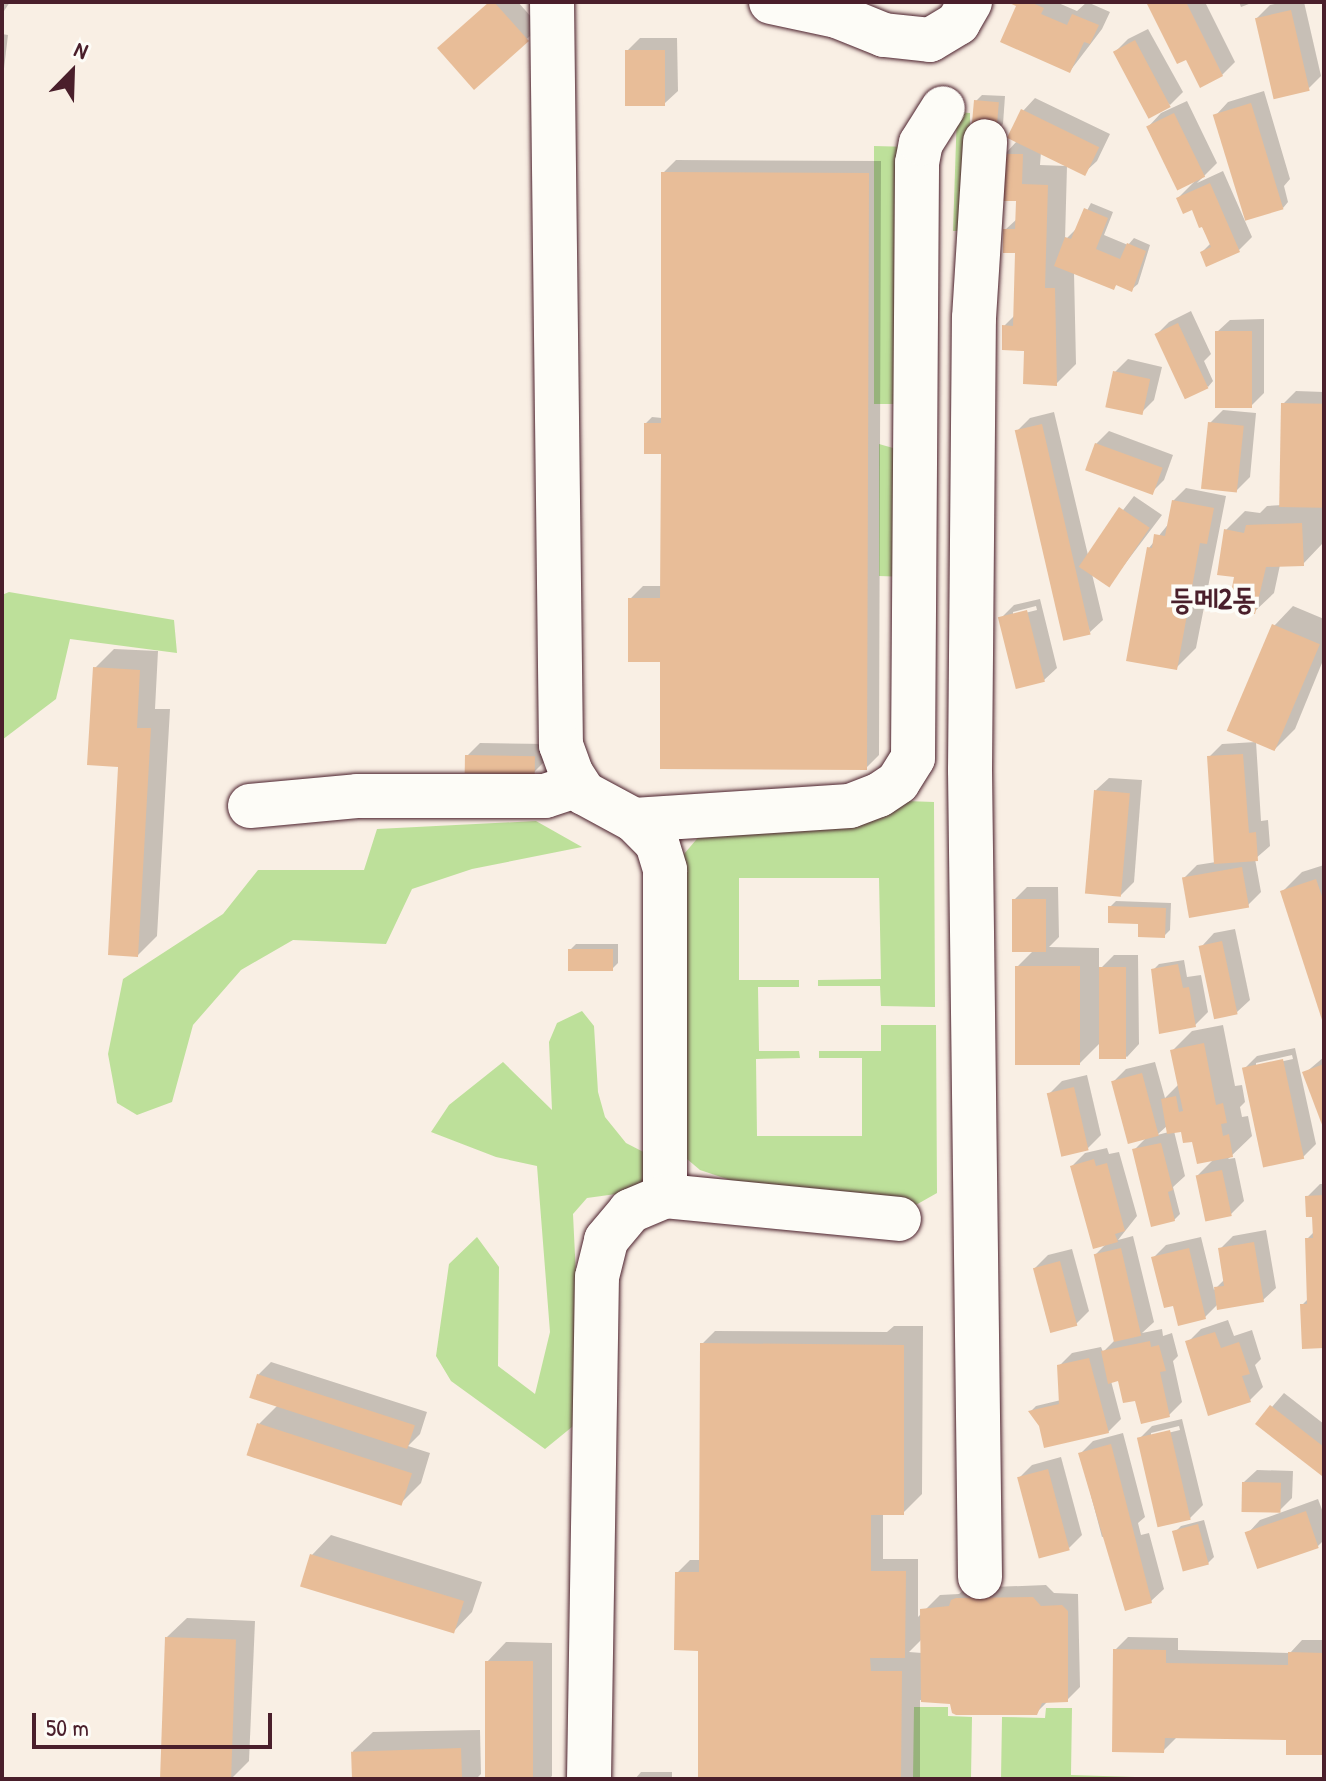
<!DOCTYPE html>
<meta charset="utf-8">
<style>
body{margin:0}
#map{position:relative;width:1326px;height:1781px;overflow:hidden;background:#f9efe4;font-family:"Patrick Hand","Poor Story",sans-serif}
div>[style]{position:absolute}
[style*='--x']{left:calc(var(--x)*1px);top:calc(var(--y)*1px);width:calc(var(--w)*1px);rotate:calc(var(--a)*1deg)}
.green>*{inset:0;background:#bde09a}
.shadow>*{inset:0;background:#0003}
.building>*{inset:0;background:#e8bd98;transform-origin:0 0}
.roads{filter:drop-shadow(0 0 2px #4a1f2b) drop-shadow(0 0 2px #4a1f2b)}
.minor>*{height:44px;margin:-22px;padding:0 22px;transform-origin:22px;border-radius:22px;background:#fdfcf7}
span{translate:-50% -50%;white-space:nowrap;text-align:center;line-height:1.15;-webkit-text-stroke:8px #fdfcf7;paint-order:stroke}
.quarter-label{font-size:30px;color:#4a1f2b;font-weight:700}
.frame{position:absolute;inset:0;border:4px solid #4a1f2b;pointer-events:none}
.north{position:absolute;left:32px;top:32px;width:80px;height:80px;-webkit-text-stroke:6px #fdfcf7;paint-order:stroke;rotate:23deg;font-size:22px;font-weight:700;line-height:32px;text-align:center;color:#4a1f2b}
.north::after{content:'';display:block;margin:auto;width:28px;height:36px;background:#4a1f2b;clip-path:polygon(50% 0,100% 100%,50% 72%,0 100%)}
.scale{position:absolute;left:32px;top:1713px;width:240px;height:36px;box-sizing:border-box;border:4px solid #4a1f2b;border-top:0;padding-left:10px;font-size:24px;line-height:28px;white-space:nowrap;color:#4a1f2b;-webkit-text-stroke:6px #fdfcf7;paint-order:stroke}
</style>
<div id="map">
<div class="green">
<i style="clip-path:polygon(957px 112px,970px 113px,969px 231px,953px 231px)"></i>
<i style="clip-path:polygon(874px 146px,911px 147px,894px 404px,874px 404px)"></i>
<i style="clip-path:polygon(879px 444px,900px 450px,908px 577px,879px 576px)"></i>
<i style="clip-path:polygon(9px 592px,174px 620px,177px 653px,70px 639px,56px 699px,2px 740px,2px 595px)"></i>
<i style="clip-path:polygon(906px 801px,934px 802px,935px 1007px,881px 1006px,880px 986px,818px 986px,818px 980px,881px 979px,879px 878px,739px 878px,739px 980px,799px 980px,799px 987px,758px 987px,759px 1051px,799px 1051px,800px 1058px,756px 1059px,757px 1136px,862px 1136px,862px 1058px,819px 1058px,819px 1051px,881px 1051px,881px 1025px,936px 1025px,937px 1193px,914px 1206px,739px 1183px,700px 1170px,687px 1159px,679px 860px,701px 834px,870px 822px)"></i>
<i style="clip-path:polygon(536px 821px,582px 847px,472px 869px,412px 889px,386px 944px,293px 940px,241px 970px,193px 1025px,172px 1102px,137px 1115px,117px 1103px,108px 1054px,123px 979px,223px 914px,258px 870px,364px 870px,377px 829px)"></i>
<i style="clip-path:polygon(582px 1011px,594px 1026px,598px 1092px,605px 1117px,626px 1143px,657px 1159px,645px 1190px,587px 1198px,573px 1214px,583px 1418px,545px 1449px,451px 1381px,436px 1356px,449px 1264px,477px 1237px,499px 1267px,498px 1366px,535px 1394px,550px 1332px,537px 1166px,496px 1157px,431px 1132px,449px 1105px,503px 1062px,552px 1110px,549px 1042px,557px 1023px)"></i>
<i style="clip-path:polygon(914px 1707px,948px 1707px,948px 1716px,972px 1717px,971px 1779px,913px 1779px)"></i>
<i style="clip-path:polygon(1046px 1708px,1072px 1708px,1071px 1775px,1200px 1779px,1001px 1779px,1002px 1717px,1045px 1718px)"></i>
</div>
<div class="shadow">
<i style="clip-path:polygon(2px 2px,10px 2px,2px 14px)"></i>
<i style="clip-path:polygon(490px 2px,518px 2px,540px 27px,474px 87px)"></i>
<i style="clip-path:polygon(1012px 2px,1056px 2px,1077px 11px,1087px 2px,1110px 12px,1102px 29px,1070px 71px,1018px 5px)"></i>
<i style="clip-path:polygon(1148px 2px,1205px 2px,1235px 62px,1222px 75px,1187px 57px)"></i>
<i style="clip-path:polygon(1239px 2px,1254px 2px,1241px 7px)"></i>
<i style="clip-path:polygon(1284px 2px,1304px 2px,1321px 76px,1308px 89px,1257px 18px,1270px 5px)"></i>
<i style="clip-path:polygon(1148px 29px,1183px 92px,1170px 105px,1115px 52px,1128px 39px)"></i>
<i style="clip-path:polygon(2px 34px,8px 35px,2px 85px)"></i>
<i style="clip-path:polygon(640px 38px,677px 38px,678px 91px,665px 103px,627px 51px)"></i>
<i style="clip-path:polygon(1264px 91px,1290px 179px,1284px 186px,1288px 202px,1283px 208px,1216px 115px,1228px 102px)"></i>
<i style="clip-path:polygon(982px 95px,1005px 96px,1003px 124px,997px 130px,976px 101px)"></i>
<i style="clip-path:polygon(1035px 98px,1110px 134px,1097px 161px,1084px 173px,1041px 152px,1040px 165px,1067px 166px,1065px 240px,1079px 226px,1091px 203px,1113px 212px,1104px 235px,1128px 245px,1134px 238px,1150px 245px,1138px 284px,1132px 289px,1117px 284px,1113px 288px,1074px 272px,1076px 364px,1056px 384px,1004px 326px,1015px 315px,1017px 251px,1005px 230px,1018px 218px,1018px 199px,1004px 155px,1017px 141px,1023px 111px)"></i>
<i style="clip-path:polygon(1187px 101px,1217px 163px,1197px 183px,1223px 171px,1252px 237px,1239px 250px,1202px 252px,1211px 243px,1192px 208px,1178px 198px,1197px 179px,1148px 127px,1161px 113px)"></i>
<i style="clip-path:polygon(676px 160px,881px 161px,879px 755px,866px 768px,662px 660px,630px 599px,643px 586px,662px 586px,662px 452px,646px 423px,652px 417px,662px 418px,663px 173px)"></i>
<i style="clip-path:polygon(1191px 311px,1211px 354px,1204px 361px,1213px 381px,1208px 387px,1156px 335px,1169px 322px)"></i>
<i style="clip-path:polygon(1264px 319px,1264px 393px,1251px 406px,1217px 332px,1230px 320px)"></i>
<i style="clip-path:polygon(1128px 359px,1162px 367px,1154px 400px,1141px 413px,1115px 372px)"></i>
<i style="clip-path:polygon(1296px 391px,1324px 392px,1322px 544px,1303px 564px,1280px 565px,1274px 593px,1254px 612px,1237px 576px,1226px 530px,1245px 511px,1260px 513px,1267px 506px,1282px 505px,1283px 404px)"></i>
<i style="clip-path:polygon(1223px 410px,1256px 413px,1250px 477px,1237px 490px,1210px 423px)"></i>
<i style="clip-path:polygon(1054px 412px,1088px 555px,1134px 496px,1162px 515px,1109px 585px,1092px 574px,1103px 620px,1090px 632px,1017px 431px,1030px 418px)"></i>
<i style="clip-path:polygon(1109px 431px,1173px 455px,1164px 480px,1151px 493px,1096px 444px)"></i>
<i style="clip-path:polygon(1186px 488px,1226px 496px,1196px 648px,1176px 668px,1149px 548px,1170px 522px,1173px 501px)"></i>
<i style="clip-path:polygon(evenodd,1040px 599px,1057px 668px,1044px 680px,1001px 618px,1014px 605px,1040px 599px,1036px 606px,1037px 610px,1013px 616px,1013px 612px,1036px 606px)"></i>
<i style="clip-path:polygon(1293px 606px,1324px 619px,1324px 658px,1295px 729px,1275px 749px,1274px 626px)"></i>
<i style="clip-path:polygon(114px 649px,158px 651px,155px 709px,170px 709px,157px 936px,138px 955px,120px 765px,95px 668px)"></i>
<i style="clip-path:polygon(1256px 742px,1261px 821px,1268px 820px,1270px 846px,1255px 859px,1261px 892px,1248px 905px,1184px 878px,1197px 865px,1216px 862px,1209px 757px,1222px 744px)"></i>
<i style="clip-path:polygon(480px 743px,547px 744px,547px 759px,534px 772px,467px 756px)"></i>
<i style="clip-path:polygon(1109px 778px,1142px 780px,1134px 882px,1121px 895px,1096px 790px)"></i>
<i style="clip-path:polygon(1324px 865px,1324px 1018px,1283px 891px,1302px 872px)"></i>
<i style="clip-path:polygon(1027px 887px,1058px 887px,1059px 937px,1049px 947px,1099px 948px,1099px 970px,1114px 955px,1138px 955px,1139px 1044px,1127px 1057px,1102px 1041px,1079px 1064px,1017px 967px,1034px 950px,1014px 900px)"></i>
<i style="clip-path:polygon(1116px 901px,1171px 903px,1170px 930px,1164px 936px,1110px 907px)"></i>
<i style="clip-path:polygon(1235px 929px,1250px 1000px,1237px 1012px,1202px 946px,1214px 933px)"></i>
<i style="clip-path:polygon(576px 944px,618px 944px,618px 963px,612px 969px,570px 950px)"></i>
<i style="clip-path:polygon(1184px 960px,1187px 977px,1201px 975px,1208px 1012px,1195px 1025px,1161px 1031px,1153px 970px,1159px 964px)"></i>
<i style="clip-path:polygon(evenodd,1223px 1025px,1235px 1086px,1242px 1085px,1245px 1102px,1240px 1107px,1242px 1117px,1248px 1116px,1252px 1136px,1228px 1159px,1235px 1158px,1244px 1201px,1231px 1214px,1197px 1176px,1214px 1159px,1182px 1130px,1174px 1131px,1185px 1176px,1173px 1187px,1180px 1214px,1174px 1220px,1134px 1150px,1147px 1137px,1113px 1082px,1126px 1069px,1155px 1062px,1165px 1098px,1179px 1084px,1173px 1050px,1192px 1031px,1223px 1025px,1168px 1125px,1169px 1132px,1157px 1135px,1168px 1125px)"></i>
<i style="clip-path:polygon(evenodd,1295px 1048px,1316px 1144px,1303px 1157px,1244px 1069px,1257px 1056px,1295px 1048px,1292px 1055px,1293px 1059px,1256px 1067px,1256px 1063px,1292px 1055px)"></i>
<i style="clip-path:polygon(1324px 1057px,1324px 1125px,1305px 1073px)"></i>
<i style="clip-path:polygon(1087px 1075px,1101px 1135px,1088px 1148px,1049px 1094px,1062px 1081px)"></i>
<i style="clip-path:polygon(1107px 1148px,1109px 1154px,1119px 1152px,1137px 1216px,1118px 1240px,1133px 1236px,1154px 1322px,1142px 1333px,1162px 1329px,1163px 1336px,1172px 1333px,1178px 1356px,1173px 1361px,1182px 1402px,1169px 1415px,1137px 1398px,1120px 1379px,1111px 1381px,1121px 1419px,1108px 1432px,1041px 1425px,1031px 1411px,1036px 1406px,1061px 1400px,1059px 1366px,1072px 1353px,1101px 1347px,1103px 1352px,1116px 1339px,1096px 1254px,1107px 1243px,1072px 1166px,1085px 1153px)"></i>
<i style="clip-path:polygon(1320px 1184px,1324px 1184px,1324px 1346px,1302px 1305px,1309px 1298px,1307px 1239px,1315px 1231px,1314px 1215px,1307px 1197px)"></i>
<i style="clip-path:polygon(1266px 1230px,1276px 1288px,1263px 1300px,1218px 1304px,1205px 1317px,1174px 1303px,1153px 1258px,1166px 1245px,1201px 1237px,1214px 1290px,1225px 1279px,1220px 1249px,1233px 1236px)"></i>
<i style="clip-path:polygon(1072px 1249px,1089px 1311px,1076px 1324px,1035px 1268px,1048px 1255px)"></i>
<i style="clip-path:polygon(1228px 1320px,1234px 1336px,1252px 1330px,1261px 1359px,1255px 1365px,1263px 1387px,1250px 1400px,1210px 1413px,1188px 1342px,1201px 1329px)"></i>
<i style="clip-path:polygon(evenodd,894px 1326px,923px 1326px,922px 1494px,903px 1513px,883px 1513px,883px 1559px,918px 1559px,918px 1617px,940px 1595px,959px 1594px,966px 1588px,1046px 1585px,1054px 1593px,1078px 1594px,1080px 1687px,1067px 1700px,1048px 1701px,1036px 1713px,920px 1700px,920px 1779px,700px 1779px,700px 1649px,677px 1573px,690px 1560px,701px 1560px,702px 1344px,715px 1331px,887px 1332px,894px 1326px,921px 1640px,922px 1653px,909px 1652px,921px 1640px)"></i>
<i style="clip-path:polygon(271px 1362px,427px 1412px,420px 1434px,408px 1446px,430px 1453px,421px 1483px,402px 1502px,259px 1424px,278px 1405px,258px 1375px)"></i>
<i style="clip-path:polygon(1284px 1393px,1324px 1424px,1321px 1473px,1258px 1423px)"></i>
<i style="clip-path:polygon(evenodd,1182px 1419px,1203px 1505px,1190px 1518px,1139px 1439px,1152px 1426px,1182px 1419px,1179px 1426px,1180px 1430px,1151px 1437px,1151px 1433px,1179px 1426px)"></i>
<i style="clip-path:polygon(1123px 1433px,1145px 1517px,1138px 1523px,1141px 1535px,1149px 1533px,1164px 1589px,1151px 1601px,1113px 1534px,1102px 1537px,1080px 1454px,1093px 1441px)"></i>
<i style="clip-path:polygon(1061px 1457px,1082px 1535px,1069px 1548px,1019px 1478px,1032px 1465px)"></i>
<i style="clip-path:polygon(1257px 1470px,1293px 1471px,1292px 1498px,1279px 1511px,1244px 1482px)"></i>
<i style="clip-path:polygon(1318px 1499px,1324px 1515px,1324px 1540px,1318px 1546px,1248px 1533px,1260px 1520px)"></i>
<i style="clip-path:polygon(1204px 1520px,1214px 1557px,1208px 1563px,1175px 1532px,1181px 1526px)"></i>
<i style="clip-path:polygon(331px 1535px,482px 1582px,472px 1612px,453px 1632px,312px 1555px)"></i>
<i style="clip-path:polygon(187px 1618px,255px 1621px,249px 1761px,231px 1779px,193px 1779px,167px 1637px)"></i>
<i style="clip-path:polygon(1128px 1637px,1178px 1638px,1178px 1650px,1290px 1653px,1302px 1640px,1324px 1640px,1324px 1753px,1288px 1738px,1176px 1738px,1163px 1751px,1115px 1650px)"></i>
<i style="clip-path:polygon(506px 1642px,552px 1643px,552px 1776px,549px 1779px,486px 1779px,487px 1662px)"></i>
<i style="clip-path:polygon(480px 1730px,481px 1774px,476px 1779px,354px 1779px,353px 1751px,373px 1732px)"></i>
<i style="clip-path:polygon(641px 1772px,672px 1772px,672px 1779px,635px 1779px)"></i>
</div>
<div class="building">
<i style="clip-path:polygon(489px 2px,494px 2px,529px 41px,474px 90px,437px 48px)"></i>
<i style="clip-path:polygon(1007px 2px,1030px 2px,1044px 8px,1041px 14px,1067px 25px,1072px 14px,1099px 25px,1090px 44px,1084px 42px,1070px 73px,1000px 42px,1016px 6px)"></i>
<i style="clip-path:polygon(1146px 2px,1186px 2px,1223px 76px,1200px 88px,1186px 60px,1177px 64px)"></i>
<i style="left:1291px;top:10px;width:83px;height:37px;rotate:77deg"></i>
<i style="left:1135px;top:40px;width:76px;height:25px;rotate:62deg"></i>
<i style="left:625px;top:50px;width:40px;height:56px"></i>
<i style="left:974px;top:100px;width:25px;height:30px;rotate:5deg"></i>
<i style="left:1251px;top:103px;width:111px;height:40px;rotate:73deg"></i>
<i style="left:1021px;top:109px;width:87px;height:32px;rotate:26deg"></i>
<i style="left:1174px;top:113px;width:71px;height:31px;rotate:64deg"></i>
<i style="clip-path:polygon(1002px 154px,1023px 154px,1022px 184px,1048px 185px,1045px 288px,1055px 288px,1057px 386px,1023px 384px,1024px 351px,1002px 350px,1002px 325px,1013px 326px,1015px 253px,1003px 253px,1003px 229px,1015px 229px,1016px 201px,1000px 201px)"></i>
<i style="clip-path:polygon(661px 172px,869px 173px,867px 770px,660px 769px,660px 662px,628px 662px,628px 598px,660px 598px,661px 454px,644px 454px,644px 423px,661px 423px)"></i>
<i style="clip-path:polygon(1210px 183px,1240px 252px,1206px 267px,1200px 252px,1211px 247px,1202px 227px,1199px 228px,1192px 210px,1183px 214px,1176px 198px)"></i>
<i style="clip-path:polygon(1084px 208px,1108px 218px,1096px 249px,1120px 259px,1127px 243px,1146px 251px,1132px 292px,1116px 285px,1114px 290px,1054px 266px,1065px 237px,1071px 239px)"></i>
<i style="left:1178px;top:323px;width:72px;height:26px;rotate:65deg"></i>
<i style="left:1252px;top:331px;width:77px;height:37px;rotate:90deg"></i>
<i style="left:1113px;top:371px;width:38px;height:37px;rotate:12deg"></i>
<i style="left:1281px;top:403px;width:43px;height:104px;rotate:1deg"></i>
<i style="left:1208px;top:422px;width:36px;height:67px;rotate:6deg"></i>
<i style="left:1042px;top:424px;width:216px;height:28px;rotate:77deg"></i>
<i style="left:1095px;top:443px;width:72px;height:29px;rotate:20deg"></i>
<i style="clip-path:polygon(1172px 500px,1214px 508px,1207px 544px,1200px 543px,1177px 670px,1126px 661px,1147px 547px,1152px 548px,1154px 534px,1165px 536px)"></i>
<i style="left:1119px;top:507px;width:37px;height:72px;rotate:34deg"></i>
<i style="clip-path:polygon(1302px 523px,1304px 566px,1266px 567px,1255px 614px,1228px 608px,1234px 577px,1217px 575px,1224px 529px,1244px 533px,1246px 525px)"></i>
<i style="left:1027px;top:610px;width:74px;height:30px;rotate:76deg"></i>
<i style="left:1272px;top:624px;width:52px;height:116px;rotate:23deg"></i>
<i style="clip-path:polygon(93px 667px,140px 670px,137px 728px,151px 728px,138px 957px,108px 955px,118px 767px,87px 765px)"></i>
<i style="clip-path:polygon(1243px 754px,1249px 833px,1256px 832px,1258px 861px,1214px 864px,1207px 756px)"></i>
<i style="left:465px;top:755px;width:70px;height:18px;rotate:1deg"></i>
<i style="left:1094px;top:790px;width:36px;height:104px;rotate:5deg"></i>
<i style="left:1242px;top:867px;width:41px;height:61px;rotate:80deg"></i>
<i style="clip-path:polygon(1316px 879px,1324px 902px,1323px 1023px,1280px 891px)"></i>
<i style="left:1012px;top:899px;width:34px;height:53px"></i>
<i style="clip-path:polygon(1108px 906px,1166px 908px,1165px 938px,1138px 937px,1138px 924px,1108px 923px)"></i>
<i style="left:1222px;top:941px;width:75px;height:24px;rotate:78deg"></i>
<i style="left:568px;top:949px;width:45px;height:22px"></i>
<i style="clip-path:polygon(1178px 964px,1183px 988px,1189px 987px,1196px 1027px,1159px 1034px,1151px 969px)"></i>
<i style="left:1015px;top:966px;width:65px;height:99px"></i>
<i style="left:1099px;top:967px;width:27px;height:92px"></i>
<i style="clip-path:polygon(1204px 1043px,1216px 1105px,1223px 1103px,1227px 1123px,1221px 1124px,1223px 1136px,1229px 1134px,1233px 1157px,1197px 1164px,1192px 1142px,1183px 1143px,1181px 1132px,1167px 1134px,1161px 1099px,1176px 1096px,1179px 1112px,1183px 1111px,1170px 1050px)"></i>
<i style="left:1283px;top:1059px;width:102px;height:42px;rotate:78deg"></i>
<i style="clip-path:polygon(1324px 1064px,1324px 1130px,1302px 1072px)"></i>
<i style="left:1142px;top:1073px;width:65px;height:32px;rotate:75deg"></i>
<i style="left:1074px;top:1087px;width:65px;height:28px;rotate:77deg"></i>
<i style="clip-path:polygon(1161px 1143px,1173px 1190px,1168px 1192px,1175px 1221px,1151px 1227px,1132px 1149px)"></i>
<i style="clip-path:polygon(1094px 1159px,1096px 1166px,1107px 1163px,1125px 1231px,1115px 1234px,1118px 1242px,1093px 1249px,1070px 1166px)"></i>
<i style="left:1222px;top:1170px;width:47px;height:27px;rotate:78deg"></i>
<i style="clip-path:polygon(1324px 1195px,1324px 1348px,1302px 1349px,1300px 1304px,1307px 1304px,1305px 1238px,1313px 1238px,1312px 1217px,1306px 1217px,1305px 1196px)"></i>
<i style="clip-path:polygon(1254px 1242px,1264px 1302px,1217px 1310px,1214px 1287px,1224px 1286px,1218px 1248px)"></i>
<i style="left:1121px;top:1248px;width:90px;height:28px;rotate:77deg"></i>
<i style="clip-path:polygon(1189px 1248px,1206px 1319px,1178px 1326px,1173px 1306px,1164px 1308px,1151px 1257px)"></i>
<i style="left:1060px;top:1261px;width:67px;height:28px;rotate:75deg"></i>
<i style="clip-path:polygon(1215px 1332px,1221px 1348px,1239px 1342px,1250px 1374px,1242px 1376px,1251px 1402px,1208px 1416px,1185px 1341px)"></i>
<i style="clip-path:polygon(1150px 1341px,1151px 1347px,1159px 1345px,1166px 1371px,1160px 1372px,1170px 1417px,1141px 1424px,1135px 1401px,1123px 1403px,1118px 1381px,1108px 1384px,1101px 1351px)"></i>
<i style="clip-path:polygon(700px 1343px,904px 1345px,904px 1515px,871px 1515px,871px 1571px,906px 1571px,905px 1658px,870px 1658px,871px 1671px,902px 1671px,901px 1779px,698px 1779px,698px 1651px,674px 1650px,675px 1572px,699px 1572px)"></i>
<i style="clip-path:polygon(1089px 1358px,1109px 1433px,1044px 1448px,1039px 1426px,1028px 1411px,1059px 1404px,1057px 1365px)"></i>
<i style="left:257px;top:1374px;width:166px;height:25px;rotate:18deg"></i>
<i style="clip-path:polygon(1270px 1405px,1324px 1447px,1322px 1476px,1255px 1424px)"></i>
<i style="left:257px;top:1423px;width:163px;height:34px;rotate:18deg"></i>
<i style="left:1170px;top:1430px;width:92px;height:34px;rotate:77deg"></i>
<i style="clip-path:polygon(1111px 1444px,1152px 1603px,1125px 1611px,1078px 1453px)"></i>
<i style="left:1048px;top:1469px;width:84px;height:32px;rotate:75deg"></i>
<i style="left:1242px;top:1482px;width:39px;height:30px;rotate:1deg"></i>
<i style="left:1306px;top:1511px;width:39px;height:65px;rotate:71deg"></i>
<i style="left:1198px;top:1524px;width:42px;height:27px;rotate:75deg"></i>
<i style="left:310px;top:1554px;width:161px;height:34px;rotate:17deg"></i>
<i style="clip-path:polygon(1033px 1597px,1041px 1606px,1062px 1605px,1068px 1611px,1068px 1702px,1042px 1703px,1037px 1715px,956px 1715px,952px 1713px,950px 1704px,921px 1702px,920px 1609px,949px 1606px,951px 1600px,956px 1598px)"></i>
<i style="left:165px;top:1637px;width:71px;height:142px;rotate:2deg"></i>
<i style="clip-path:polygon(1113px 1649px,1166px 1650px,1166px 1663px,1288px 1665px,1288px 1652px,1324px 1653px,1324px 1755px,1286px 1755px,1286px 1740px,1165px 1738px,1164px 1753px,1112px 1752px)"></i>
<i style="left:485px;top:1661px;width:48px;height:118px"></i>
<i style="left:461px;top:1748px;width:31px;height:110px;rotate:88deg"></i>
</div>
<div class="roads">
<div class="minor">
<i style="--x:552;--y:2;--w:743;--a:89.31"></i>
<i style="--x:561;--y:745;--w:30;--a:70"></i>
<i style="--x:571;--y:773;--w:24;--a:57"></i>
<i style="--x:584;--y:793;--w:57;--a:28.4"></i>
<i style="--x:634;--y:820;--w:33;--a:45"></i>
<i style="--x:657;--y:843;--w:28;--a:73"></i>
<i style="--x:665;--y:870;--w:326;--a:90"></i>
<i style="--x:771;--y:2;--w:67;--a:12"></i>
<i style="--x:837;--y:16;--w:51;--a:22"></i>
<i style="--x:884;--y:35;--w:46;--a:6.2"></i>
<i style="--x:930;--y:40;--w:33;--a:-31"></i>
<i style="--x:958;--y:23;--w:24;--a:-60"></i>
<i style="--x:250;--y:806;--w:107;--a:-5.3"></i>
<i style="--x:357;--y:796;--w:188;--a:0"></i>
<i style="--x:545;--y:796;--w:35;--a:-18"></i>
<i style="--x:634;--y:820;--w:216;--a:-3.7"></i>
<i style="--x:850;--y:806;--w:31;--a:-21"></i>
<i style="--x:879;--y:795;--w:23;--a:-34"></i>
<i style="--x:898;--y:782;--w:28;--a:-58"></i>
<i style="--x:913;--y:758;--w:595;--a:-89.61"></i>
<i style="--x:917;--y:163;--w:20;--a:-79"></i>
<i style="--x:921;--y:143;--w:41;--a:-57.8"></i>
<i style="--x:980;--y:1577;--w:807;--a:-90.71"></i>
<i style="--x:970;--y:770;--w:452;--a:-89.5"></i>
<i style="--x:974;--y:318;--w:177;--a:-86.4"></i>
<i style="--x:589;--y:1779;--w:502;--a:-89.09"></i>
<i style="--x:597;--y:1277;--w:38;--a:-76"></i>
<i style="--x:606;--y:1240;--w:38;--a:-50"></i>
<i style="--x:630;--y:1211;--w:38;--a:-23"></i>
<i style="--x:665;--y:1196;--w:235;--a:5.6"></i>
</div>
</div>
<div class="quarter-label">
<span style="left:1213px;top:598px">등메2동</span>
</div>
<div class="frame"></div>
<div class="north">N</div>
<div class="scale">50 m</div>
</div>
